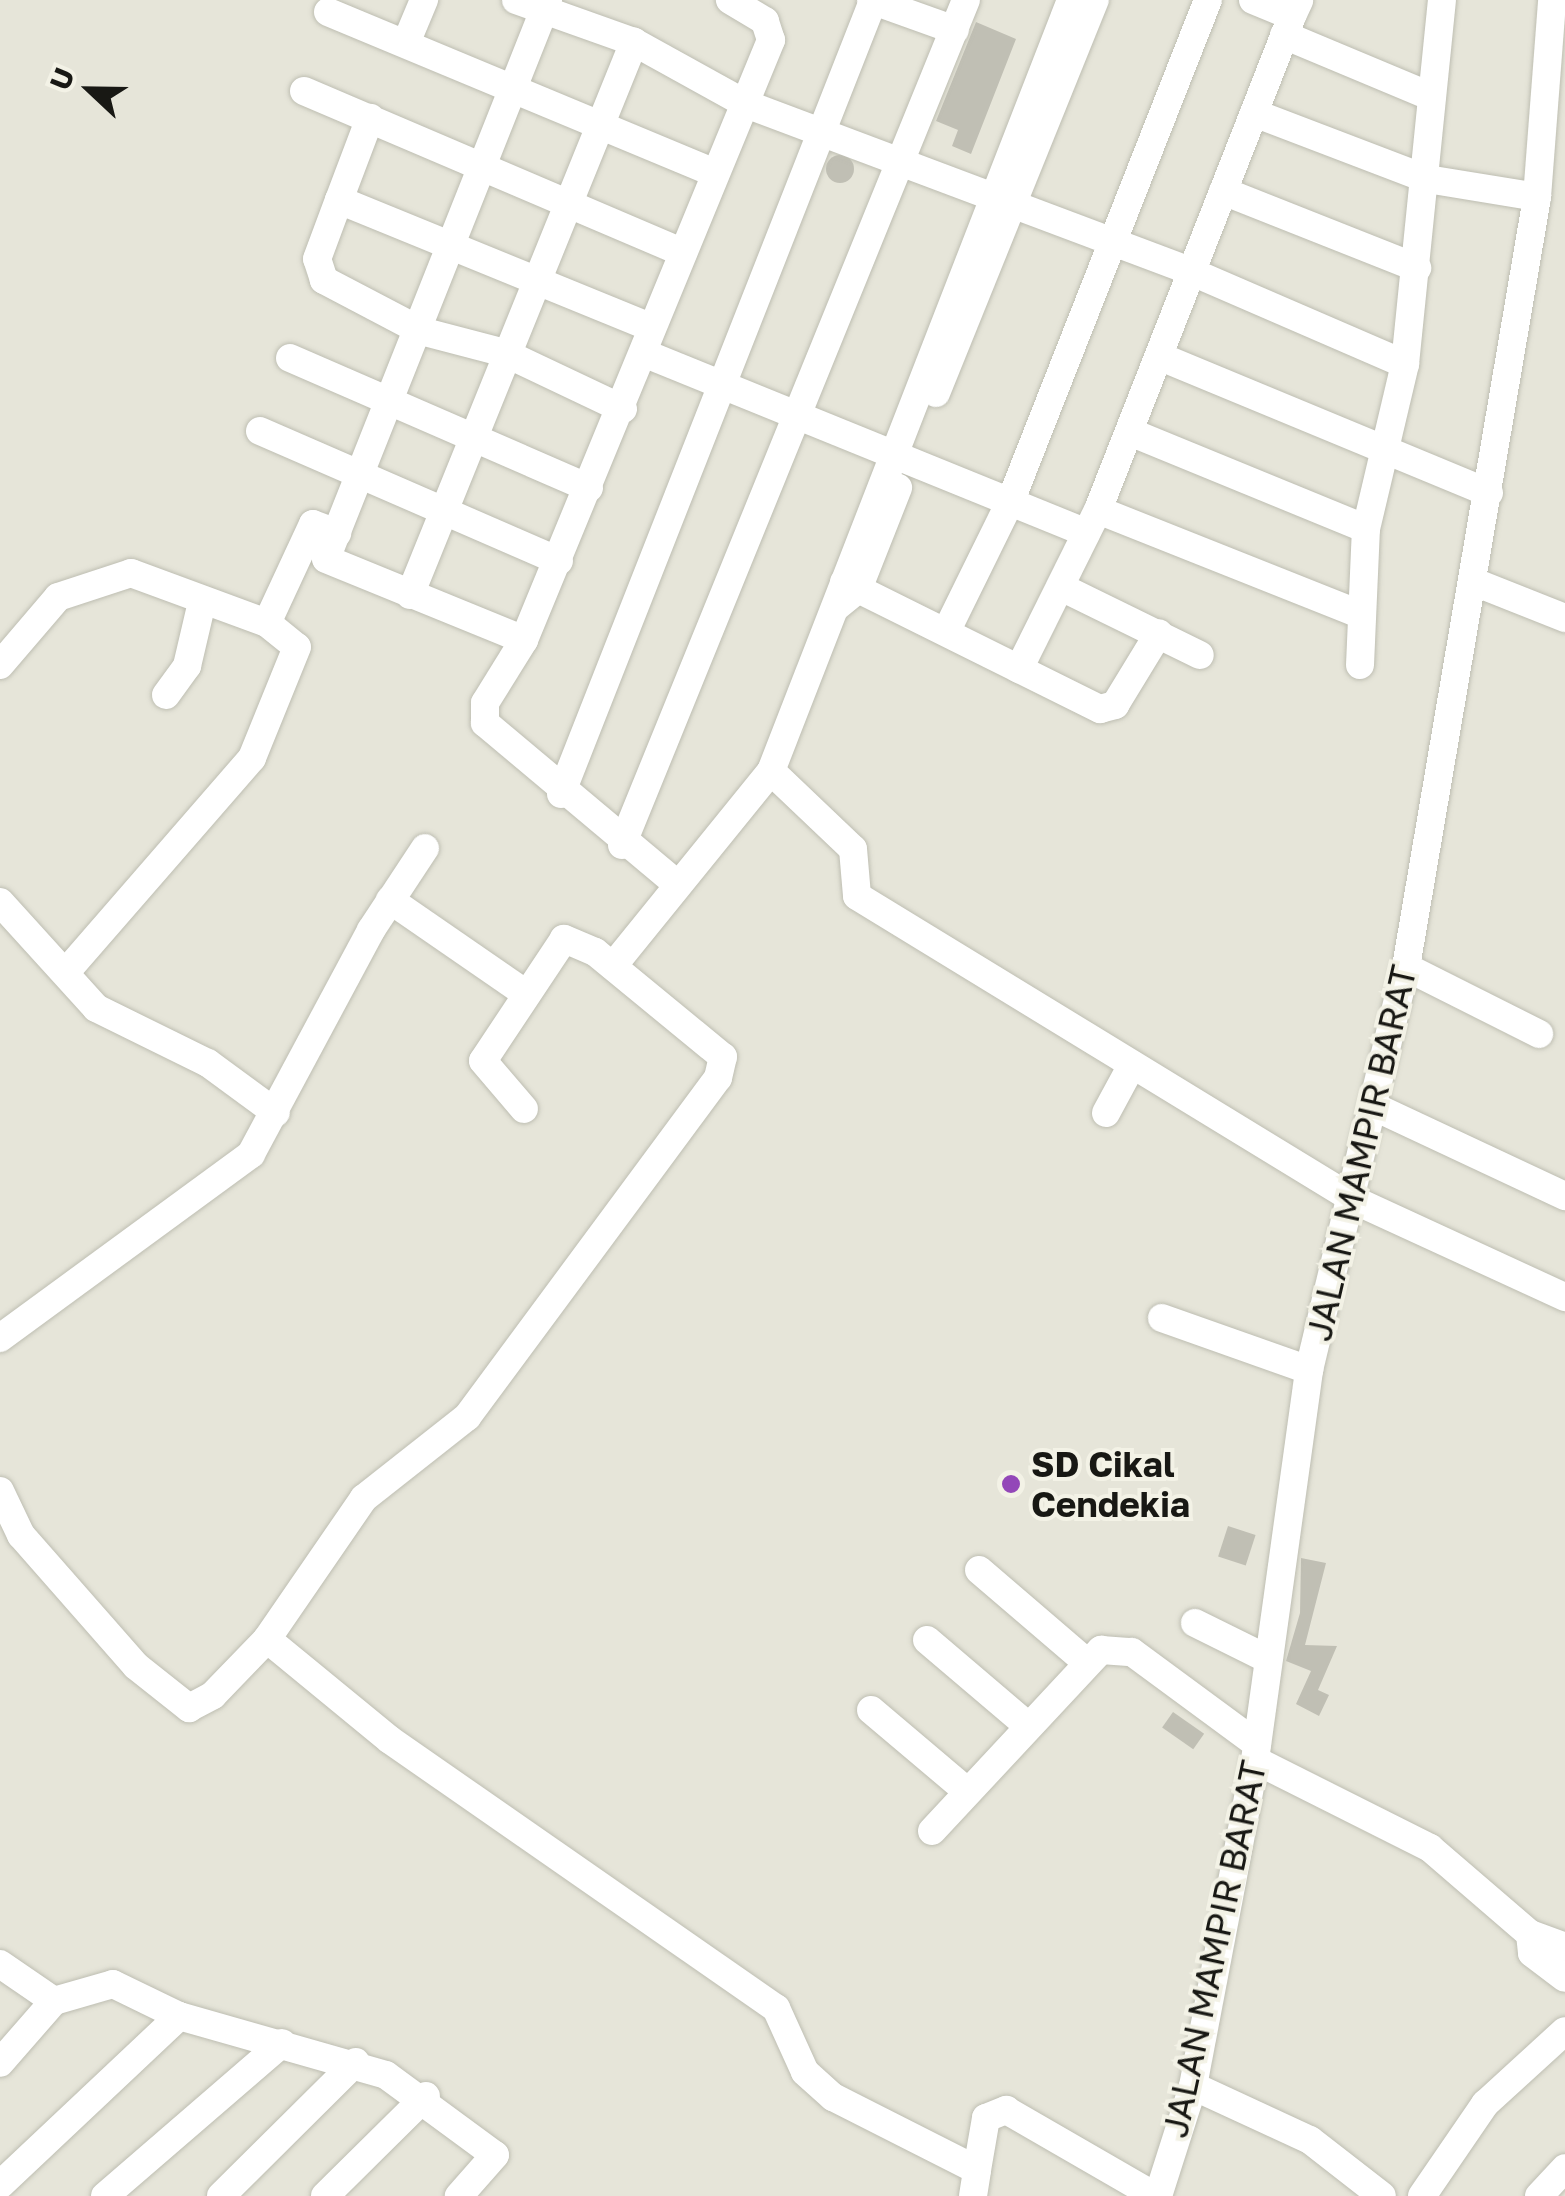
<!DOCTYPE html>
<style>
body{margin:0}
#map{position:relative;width:1565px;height:2196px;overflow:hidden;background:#e6e5d9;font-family:"Golos Text",sans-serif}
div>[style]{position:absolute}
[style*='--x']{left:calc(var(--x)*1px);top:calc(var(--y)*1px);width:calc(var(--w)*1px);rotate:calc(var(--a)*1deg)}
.building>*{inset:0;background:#c0bfb4;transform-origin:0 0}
.round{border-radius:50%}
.roads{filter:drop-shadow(0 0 2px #bebeb2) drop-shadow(0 0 2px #bebeb2)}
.minor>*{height:28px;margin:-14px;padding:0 14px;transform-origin:14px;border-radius:14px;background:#fff}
.dots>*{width:28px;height:28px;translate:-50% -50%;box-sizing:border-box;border:5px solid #f3f2e6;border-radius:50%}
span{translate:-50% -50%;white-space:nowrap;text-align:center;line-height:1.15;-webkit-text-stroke:8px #f3f2e6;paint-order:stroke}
.street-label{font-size:35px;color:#181814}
.poi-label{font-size:35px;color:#181814;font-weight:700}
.left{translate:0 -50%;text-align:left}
.north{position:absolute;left:40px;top:40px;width:100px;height:100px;-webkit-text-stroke:8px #f3f2e6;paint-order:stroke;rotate:292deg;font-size:28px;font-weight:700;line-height:40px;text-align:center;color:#181814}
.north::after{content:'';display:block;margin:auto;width:35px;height:45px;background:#181814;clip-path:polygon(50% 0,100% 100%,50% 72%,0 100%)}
</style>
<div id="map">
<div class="building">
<i style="clip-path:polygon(976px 22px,1016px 39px,971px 154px,952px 146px,958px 130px,936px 121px)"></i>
<i class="round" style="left:826px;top:155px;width:28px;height:28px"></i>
<i style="left:1228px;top:1526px;width:29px;height:32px;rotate:18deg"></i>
<i style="clip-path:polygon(1301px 1558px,1326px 1563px,1305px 1645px,1337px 1646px,1318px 1690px,1329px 1695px,1319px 1716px,1296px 1704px,1311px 1671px,1286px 1661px,1300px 1613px)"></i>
<i style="left:1173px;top:1712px;width:38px;height:19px;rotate:35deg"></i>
</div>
<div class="roads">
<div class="minor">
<i style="--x:516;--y:0;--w:125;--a:19.6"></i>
<i style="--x:634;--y:42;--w:128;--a:29"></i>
<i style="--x:746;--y:104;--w:477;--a:20.6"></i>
<i style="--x:1192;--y:272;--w:232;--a:23.4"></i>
<i style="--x:548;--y:0;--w:601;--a:111.66"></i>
<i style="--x:326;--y:559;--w:214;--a:22.2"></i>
<i style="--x:524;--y:640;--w:74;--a:121.8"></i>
<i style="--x:485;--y:703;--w:20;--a:90"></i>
<i style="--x:485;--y:723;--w:251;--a:40"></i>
<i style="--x:871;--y:0;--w:89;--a:19.7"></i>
<i style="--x:1253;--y:0;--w:42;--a:22.3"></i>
<i style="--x:1292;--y:16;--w:17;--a:-65"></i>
<i style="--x:328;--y:12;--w:419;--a:22.6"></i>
<i style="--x:1284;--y:35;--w:160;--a:22.7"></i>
<i style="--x:406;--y:43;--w:47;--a:-67.3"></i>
<i style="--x:304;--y:91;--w:412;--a:23.1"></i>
<i style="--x:1254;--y:113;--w:185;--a:20.9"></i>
<i style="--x:1427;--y:179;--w:111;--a:9.3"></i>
<i style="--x:1223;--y:191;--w:209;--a:21.6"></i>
<i style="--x:339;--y:200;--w:88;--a:-69.3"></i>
<i style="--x:646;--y:354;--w:475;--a:22.1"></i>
<i style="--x:1161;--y:357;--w:355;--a:22.5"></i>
<i style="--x:290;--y:358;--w:326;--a:23.5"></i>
<i style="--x:936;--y:393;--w:424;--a:-68"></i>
<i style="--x:623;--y:409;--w:131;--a:-154.6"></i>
<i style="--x:505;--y:353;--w:87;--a:-165.3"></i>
<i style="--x:421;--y:331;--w:110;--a:-152.3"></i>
<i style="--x:324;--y:280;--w:22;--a:-108"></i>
<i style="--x:317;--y:259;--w:63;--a:-69.6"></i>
<i style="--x:339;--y:200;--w:338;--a:22.2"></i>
<i style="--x:260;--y:431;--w:326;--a:23.5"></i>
<i style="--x:1130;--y:432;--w:255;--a:22.3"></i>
<i style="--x:1098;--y:510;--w:282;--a:21.7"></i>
<i style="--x:844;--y:582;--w:286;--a:26.4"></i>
<i style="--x:1100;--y:709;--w:16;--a:-15"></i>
<i style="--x:1115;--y:705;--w:84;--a:-58.6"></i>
<i style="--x:1474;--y:582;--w:98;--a:21.6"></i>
<i style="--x:1065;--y:589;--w:150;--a:26.1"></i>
<i style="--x:410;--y:595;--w:597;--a:-67.95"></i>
<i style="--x:836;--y:607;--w:28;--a:-39"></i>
<i style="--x:858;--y:589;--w:109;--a:-68.4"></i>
<i style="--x:267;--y:623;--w:109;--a:-65.1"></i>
<i style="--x:313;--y:524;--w:26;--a:21"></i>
<i style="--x:947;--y:630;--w:145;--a:-63.8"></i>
<i style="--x:1011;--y:500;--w:537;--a:-68.5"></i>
<i style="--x:524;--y:640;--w:649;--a:-67.62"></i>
<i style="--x:771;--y:40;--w:20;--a:-108"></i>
<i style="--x:765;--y:21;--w:41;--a:-149"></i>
<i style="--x:0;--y:665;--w:89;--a:-49.5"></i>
<i style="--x:58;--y:597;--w:77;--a:-18.2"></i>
<i style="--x:131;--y:573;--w:145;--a:20.2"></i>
<i style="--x:267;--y:623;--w:38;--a:39"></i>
<i style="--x:297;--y:647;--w:120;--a:112.1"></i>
<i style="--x:252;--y:758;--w:284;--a:131"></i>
<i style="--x:1360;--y:665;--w:136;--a:-87.5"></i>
<i style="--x:1366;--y:529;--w:170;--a:-76.7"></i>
<i style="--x:1405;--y:364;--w:366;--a:-84.2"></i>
<i style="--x:1019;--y:669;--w:178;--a:-63.6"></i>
<i style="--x:1098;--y:510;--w:531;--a:-68.56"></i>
<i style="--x:166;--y:695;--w:36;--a:-54"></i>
<i style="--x:187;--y:666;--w:66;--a:-76.8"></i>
<i style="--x:771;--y:771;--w:113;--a:43.6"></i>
<i style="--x:853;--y:849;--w:47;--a:85.1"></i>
<i style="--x:857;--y:896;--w:585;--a:31.43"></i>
<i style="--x:1356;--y:1201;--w:230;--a:24.7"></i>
<i style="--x:561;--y:794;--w:852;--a:-68.52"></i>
<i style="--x:622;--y:845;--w:912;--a:-67.85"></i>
<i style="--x:390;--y:900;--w:160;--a:34.6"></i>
<i style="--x:0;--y:902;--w:143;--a:47.8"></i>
<i style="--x:96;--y:1008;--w:125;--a:26.2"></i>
<i style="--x:208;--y:1063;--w:84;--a:36.3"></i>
<i style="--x:613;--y:966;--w:251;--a:-51"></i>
<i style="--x:771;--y:771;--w:827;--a:-68.74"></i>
<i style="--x:1406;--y:967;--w:149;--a:26.7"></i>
<i style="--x:1377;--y:1108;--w:208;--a:25.1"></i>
<i style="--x:1106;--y:1113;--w:55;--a:-61.6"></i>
<i style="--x:1162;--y:1318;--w:156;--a:19.5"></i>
<i style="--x:0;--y:1338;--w:311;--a:-36.2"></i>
<i style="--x:251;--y:1154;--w:254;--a:-61.8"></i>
<i style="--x:371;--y:930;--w:98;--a:-56.6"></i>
<i style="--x:0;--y:1491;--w:49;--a:64.5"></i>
<i style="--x:21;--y:1535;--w:174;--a:48.7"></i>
<i style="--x:136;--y:1666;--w:68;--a:38.4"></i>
<i style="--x:189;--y:1708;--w:27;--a:-28"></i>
<i style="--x:213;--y:1695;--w:78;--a:-46"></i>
<i style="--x:267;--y:1639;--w:171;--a:-55.5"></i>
<i style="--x:364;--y:1498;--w:131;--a:-38.2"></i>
<i style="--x:467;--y:1417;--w:422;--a:-53.5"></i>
<i style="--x:718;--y:1078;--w:22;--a:-77"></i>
<i style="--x:723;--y:1057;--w:166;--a:-140.6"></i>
<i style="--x:595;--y:952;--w:34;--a:-157"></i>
<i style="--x:564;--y:939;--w:146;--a:123.6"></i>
<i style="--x:483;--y:1061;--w:63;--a:49.5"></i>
<i style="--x:979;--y:1570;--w:140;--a:40.6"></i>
<i style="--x:1195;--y:1623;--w:81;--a:26.3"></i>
<i style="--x:267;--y:1639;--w:159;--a:39.4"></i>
<i style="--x:390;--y:1740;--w:470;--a:34.8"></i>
<i style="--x:776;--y:2008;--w:70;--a:65.6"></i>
<i style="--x:805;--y:2072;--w:38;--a:42"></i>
<i style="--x:833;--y:2097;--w:161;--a:26.9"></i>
<i style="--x:977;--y:2170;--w:53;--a:-80.2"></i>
<i style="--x:986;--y:2118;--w:22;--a:-22"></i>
<i style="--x:1006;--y:2110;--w:172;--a:30"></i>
<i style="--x:927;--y:1640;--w:131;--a:40.4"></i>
<i style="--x:871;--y:1710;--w:126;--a:40.2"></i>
<i style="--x:1255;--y:1760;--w:196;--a:26.7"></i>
<i style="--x:1430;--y:1848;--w:132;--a:40.7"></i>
<i style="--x:1530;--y:1934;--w:37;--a:20"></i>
<i style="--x:932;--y:1831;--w:248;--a:-47"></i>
<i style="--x:1101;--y:1650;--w:31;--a:4"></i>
<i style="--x:1132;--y:1652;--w:155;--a:36.4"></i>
<i style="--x:1530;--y:1934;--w:19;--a:84"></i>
<i style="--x:1532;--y:1953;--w:41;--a:37.1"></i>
<i style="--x:0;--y:1964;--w:65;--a:34.4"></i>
<i style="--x:54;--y:2001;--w:82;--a:131.1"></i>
<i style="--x:54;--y:2001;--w:61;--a:-16.1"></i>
<i style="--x:113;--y:1984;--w:73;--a:25.9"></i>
<i style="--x:179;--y:2016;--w:215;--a:15.9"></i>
<i style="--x:386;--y:2075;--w:135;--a:36.3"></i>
<i style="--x:495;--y:2155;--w:55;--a:131.3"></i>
<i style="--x:1193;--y:2086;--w:129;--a:24.8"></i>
<i style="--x:1310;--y:2140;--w:91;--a:37.9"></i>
<i style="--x:1;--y:2184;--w:245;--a:-43.3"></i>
<i style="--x:105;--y:2196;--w:234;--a:-40.8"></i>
<i style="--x:221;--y:2196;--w:190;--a:-44.8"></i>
<i style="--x:325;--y:2196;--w:142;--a:-44.7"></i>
<i style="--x:973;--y:2196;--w:26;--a:-81"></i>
<i style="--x:1158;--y:2196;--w:115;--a:-72.3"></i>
<i style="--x:1193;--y:2086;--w:332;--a:-79.2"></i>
<i style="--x:1255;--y:1760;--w:394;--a:-82.1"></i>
<i style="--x:1309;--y:1370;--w:415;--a:-76.5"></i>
<i style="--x:1406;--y:967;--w:781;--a:-80.34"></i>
<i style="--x:1537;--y:197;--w:198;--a:-85.6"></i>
<i style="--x:1422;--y:2196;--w:112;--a:-55.6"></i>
<i style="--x:1485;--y:2104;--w:108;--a:-42.4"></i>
<i style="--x:1539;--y:2196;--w:38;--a:-47"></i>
</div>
</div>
<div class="dots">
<i style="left:1011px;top:1484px;background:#9347b8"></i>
</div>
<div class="street-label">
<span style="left:1361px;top:1153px;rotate:-77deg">JALAN MAMPIR BARAT</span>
<span style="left:1214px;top:1949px;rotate:-78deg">JALAN MAMPIR BARAT</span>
</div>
<div class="poi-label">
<span class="left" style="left:1031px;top:1484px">SD Cikal<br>Cendekia</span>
</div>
<div class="north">U</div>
</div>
